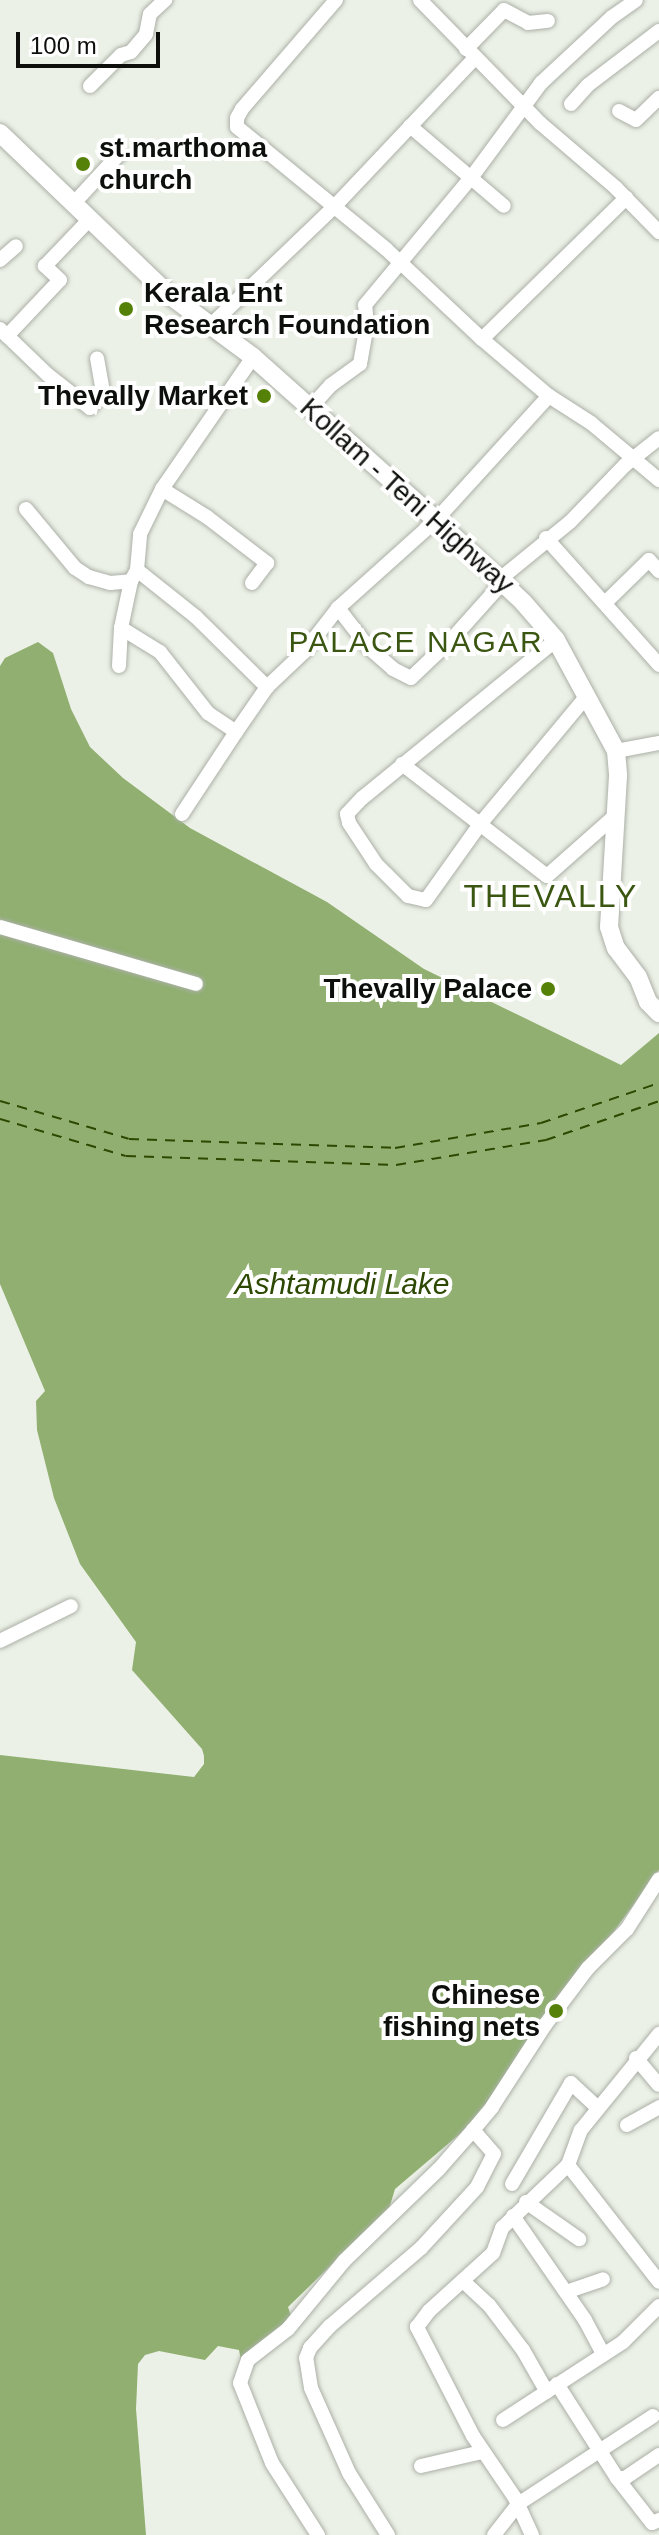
<!DOCTYPE html>
<style>
body{margin:0}
#map{position:relative;width:659px;height:2535px;overflow:hidden;background:#ecf1e7;font-family:Helvetica,sans-serif}
div>[style]{position:absolute}
[style*='--x']{left:calc(var(--x)*1px);top:calc(var(--y)*1px);width:calc(var(--w)*1px);rotate:calc(var(--a)*1deg)}
.water>*{inset:0;background:#90af70}
.ferry>*{height:2px;margin-top:-1px;transform-origin:0;background:repeating-linear-gradient(90deg,#2d4800 0 10px,transparent 0 18px)}
.roads{filter:drop-shadow(0 0 2px #abb0a7) drop-shadow(0 0 2px #abb0a7)}
.minor>*{height:14px;margin:-7px;padding:0 7px;transform-origin:7px;border-radius:7px;background:#fff}
.major>*{height:18px;margin:-9px;padding:0 9px;transform-origin:9px;border-radius:9px;background:#fff}
.dots>*{width:22px;height:22px;translate:-50% -50%;box-sizing:border-box;border:4px solid #fff;border-radius:50%}
span{translate:-50% -50%;white-space:nowrap;text-align:center;line-height:1.15;-webkit-text-stroke:8px #fff;paint-order:stroke}
.poi-label{font-size:28px;color:#0d0f0c;font-weight:700}
.left{translate:0 -50%;text-align:left}
.right{translate:-100% -50%;text-align:right}
.street-label{font-size:28px;color:#0d0f0c}
.neighbourhood-label{font-size:30px;color:#3a5611;letter-spacing:2px}
.water-label{font-size:30px;color:#2d4800;font-style:italic}
.quarter-label{font-size:32px;color:#3a5611;letter-spacing:2px}
.scale{position:absolute;left:16px;top:32px;width:144px;height:36px;box-sizing:border-box;border:4px solid #0d0f0c;border-top:0;padding-left:10px;font-size:24px;line-height:28px;white-space:nowrap;color:#0d0f0c;-webkit-text-stroke:6px #fff;paint-order:stroke}
</style>
<div id="map">
<div class="water">
<i style="clip-path:polygon(38px 642px,53px 653px,71px 709px,90px 747px,123px 778px,190px 828px,327px 902px,424px 969px,621px 1065px,659px 1033px,659px 1870px,475px 2121px,395px 2189px,389px 2209px,288px 2307px,296px 2330px,242px 2366px,239px 2350px,218px 2346px,205px 2360px,159px 2351px,145px 2355px,138px 2364px,136px 2409px,146px 2535px,0 2535px,0 1755px,194px 1777px,204px 1764px,204px 1756px,202px 1749px,132px 1670px,136px 1642px,80px 1564px,54px 1498px,37px 1430px,36px 1401px,45px 1391px,0 1284px,0 666px,5px 658px)"></i>
</div>
<div class="ferry">
<i style="--x:0;--y:1101;--w:134;--a:16.4"></i>
<i style="--x:129;--y:1139;--w:266;--a:1.9"></i>
<i style="--x:395;--y:1148;--w:148;--a:-9.7"></i>
<i style="--x:541;--y:1123;--w:125;--a:-18.7"></i>
<i style="--x:0;--y:1119;--w:131;--a:16.4"></i>
<i style="--x:126;--y:1156;--w:270;--a:1.9"></i>
<i style="--x:396;--y:1165;--w:152;--a:-9.5"></i>
<i style="--x:546;--y:1140;--w:120;--a:-19"></i>
</div>
<div class="roads">
<div class="minor">
<i style="--x:336;--y:0;--w:144;--a:130.8"></i>
<i style="--x:242;--y:109;--w:10;--a:119"></i>
<i style="--x:237;--y:118;--w:9;--a:90"></i>
<i style="--x:237;--y:127;--w:193;--a:39.3"></i>
<i style="--x:386;--y:249;--w:132;--a:43.2"></i>
<i style="--x:482;--y:339;--w:202;--a:-44.4"></i>
<i style="--x:420;--y:0;--w:172;--a:45.7"></i>
<i style="--x:540;--y:123;--w:100;--a:40.5"></i>
<i style="--x:616;--y:188;--w:62;--a:45.7"></i>
<i style="--x:466;--y:49;--w:54;--a:-45.7"></i>
<i style="--x:504;--y:10;--w:27;--a:28"></i>
<i style="--x:528;--y:23;--w:20;--a:-6"></i>
<i style="--x:90;--y:86;--w:44;--a:-45"></i>
<i style="--x:121;--y:55;--w:10;--a:-17"></i>
<i style="--x:131;--y:52;--w:23;--a:-50"></i>
<i style="--x:146;--y:34;--w:20;--a:-79"></i>
<i style="--x:150;--y:14;--w:21;--a:-43"></i>
<i style="--x:571;--y:104;--w:25;--a:-48"></i>
<i style="--x:588;--y:85;--w:89;--a:-37.3"></i>
<i style="--x:619;--y:111;--w:19;--a:28"></i>
<i style="--x:636;--y:120;--w:32;--a:-44"></i>
<i style="--x:410;--y:126;--w:123;--a:40.4"></i>
<i style="--x:73;--y:204;--w:69;--a:-47.3"></i>
<i style="--x:0;--y:260;--w:21;--a:-41"></i>
<i style="--x:212;--y:324;--w:169;--a:-43.8"></i>
<i style="--x:334;--y:207;--w:205;--a:-46.6"></i>
<i style="--x:0;--y:329;--w:66;--a:43.8"></i>
<i style="--x:48;--y:375;--w:53;--a:38.2"></i>
<i style="--x:90;--y:408;--w:21;--a:-51"></i>
<i style="--x:103;--y:392;--w:34;--a:-100"></i>
<i style="--x:7;--y:336;--w:77;--a:-46.6"></i>
<i style="--x:60;--y:280;--w:21;--a:-137"></i>
<i style="--x:45;--y:266;--w:64;--a:-46.3"></i>
<i style="--x:482;--y:339;--w:88;--a:40.4"></i>
<i style="--x:311;--y:407;--w:30;--a:-48"></i>
<i style="--x:331;--y:385;--w:36;--a:-36"></i>
<i style="--x:360;--y:364;--w:39;--a:-80"></i>
<i style="--x:367;--y:326;--w:21;--a:-95"></i>
<i style="--x:365;--y:305;--w:165;--a:-50.2"></i>
<i style="--x:471;--y:178;--w:118;--a:-53.6"></i>
<i style="--x:541;--y:83;--w:97;--a:-42.9"></i>
<i style="--x:612;--y:17;--w:29;--a:-35"></i>
<i style="--x:162;--y:489;--w:53;--a:31.9"></i>
<i style="--x:207;--y:517;--w:76;--a:37.5"></i>
<i style="--x:267;--y:563;--w:25;--a:127"></i>
<i style="--x:26;--y:509;--w:77;--a:50.3"></i>
<i style="--x:75;--y:568;--w:17;--a:33"></i>
<i style="--x:89;--y:577;--w:22;--a:16"></i>
<i style="--x:110;--y:583;--w:21;--a:-5"></i>
<i style="--x:546;--y:538;--w:170;--a:48.3"></i>
<i style="--x:137;--y:570;--w:75;--a:38.5"></i>
<i style="--x:196;--y:617;--w:100;--a:44.6"></i>
<i style="--x:606;--y:602;--w:60;--a:-44.3"></i>
<i style="--x:649;--y:560;--w:15;--a:48"></i>
<i style="--x:338;--y:608;--w:49;--a:52.4"></i>
<i style="--x:368;--y:647;--w:33;--a:41"></i>
<i style="--x:393;--y:669;--w:20;--a:27"></i>
<i style="--x:411;--y:678;--w:57;--a:-43.6"></i>
<i style="--x:452;--y:639;--w:63;--a:-48.2"></i>
<i style="--x:494;--y:592;--w:14;--a:-65"></i>
<i style="--x:500;--y:579;--w:90;--a:-39.2"></i>
<i style="--x:570;--y:522;--w:79;--a:-46"></i>
<i style="--x:625;--y:465;--w:43;--a:-38.5"></i>
<i style="--x:121;--y:628;--w:46;--a:31.6"></i>
<i style="--x:160;--y:652;--w:78;--a:51.8"></i>
<i style="--x:208;--y:713;--w:34;--a:34"></i>
<i style="--x:236;--y:732;--w:55;--a:-55.4"></i>
<i style="--x:267;--y:687;--w:51;--a:-43.4"></i>
<i style="--x:304;--y:652;--w:56;--a:-52.3"></i>
<i style="--x:338;--y:608;--w:132;--a:-41.9"></i>
<i style="--x:436;--y:520;--w:168;--a:-47.7"></i>
<i style="--x:549;--y:396;--w:50;--a:32.7"></i>
<i style="--x:591;--y:423;--w:89;--a:40"></i>
<i style="--x:556;--y:640;--w:250;--a:140.8"></i>
<i style="--x:362;--y:798;--w:22;--a:133"></i>
<i style="--x:347;--y:814;--w:9;--a:77"></i>
<i style="--x:349;--y:823;--w:49;--a:56.6"></i>
<i style="--x:376;--y:864;--w:45;--a:45"></i>
<i style="--x:408;--y:896;--w:18;--a:13"></i>
<i style="--x:426;--y:900;--w:95;--a:-54.5"></i>
<i style="--x:481;--y:823;--w:164;--a:-50.2"></i>
<i style="--x:119;--y:666;--w:38;--a:-87"></i>
<i style="--x:121;--y:628;--w:48;--a:-78"></i>
<i style="--x:131;--y:581;--w:13;--a:-61"></i>
<i style="--x:137;--y:570;--w:36;--a:-85"></i>
<i style="--x:140;--y:534;--w:50;--a:-63.9"></i>
<i style="--x:162;--y:489;--w:160;--a:-55.4"></i>
<i style="--x:616;--y:751;--w:44;--a:-10.5"></i>
<i style="--x:402;--y:764;--w:183;--a:37.7"></i>
<i style="--x:547;--y:876;--w:92;--a:-41.5"></i>
<i style="--x:182;--y:814;--w:98;--a:-56.6"></i>
<i style="--x:0;--y:927;--w:204;--a:16.2"></i>
<i style="--x:0;--y:1641;--w:79;--a:-26.2"></i>
<i style="--x:636;--y:2058;--w:35;--a:50"></i>
<i style="--x:627;--y:2125;--w:37;--a:-29"></i>
<i style="--x:568;--y:2165;--w:148;--a:52.1"></i>
<i style="--x:512;--y:2184;--w:117;--a:-59.7"></i>
<i style="--x:571;--y:2083;--w:37;--a:43"></i>
<i style="--x:526;--y:2202;--w:65;--a:34.9"></i>
<i style="--x:513;--y:2216;--w:126;--a:55.3"></i>
<i style="--x:585;--y:2320;--w:38;--a:62"></i>
<i style="--x:463;--y:2281;--w:35;--a:43"></i>
<i style="--x:489;--y:2305;--w:56;--a:52.9"></i>
<i style="--x:523;--y:2350;--w:48;--a:60.3"></i>
<i style="--x:566;--y:2292;--w:39;--a:-19"></i>
<i style="--x:557;--y:2384;--w:112;--a:57.4"></i>
<i style="--x:617;--y:2478;--w:8;--a:0"></i>
<i style="--x:625;--y:2478;--w:41;--a:-34.1"></i>
<i style="--x:503;--y:2420;--w:143;--a:-33"></i>
<i style="--x:623;--y:2342;--w:51;--a:-45"></i>
<i style="--x:421;--y:2466;--w:63;--a:-12.9"></i>
<i style="--x:617;--y:2478;--w:57;--a:52.1"></i>
<i style="--x:652;--y:2523;--w:8;--a:-23"></i>
<i style="--x:318;--y:2535;--w:85;--a:-122.6"></i>
<i style="--x:272;--y:2463;--w:86;--a:-111.8"></i>
<i style="--x:240;--y:2383;--w:24;--a:-71"></i>
<i style="--x:248;--y:2360;--w:51;--a:-37.8"></i>
<i style="--x:288;--y:2329;--w:88;--a:-50.5"></i>
<i style="--x:344;--y:2261;--w:132;--a:-44.1"></i>
<i style="--x:439;--y:2169;--w:44;--a:-48.7"></i>
<i style="--x:468;--y:2136;--w:38;--a:-50"></i>
<i style="--x:492;--y:2107;--w:98;--a:-57.1"></i>
<i style="--x:545;--y:2025;--w:71;--a:-53"></i>
<i style="--x:588;--y:1968;--w:55;--a:-45"></i>
<i style="--x:627;--y:1929;--w:59;--a:-57.4"></i>
<i style="--x:388;--y:2535;--w:73;--a:-122.2"></i>
<i style="--x:349;--y:2473;--w:93;--a:-114.1"></i>
<i style="--x:311;--y:2388;--w:30;--a:-99"></i>
<i style="--x:306;--y:2358;--w:11;--a:-68"></i>
<i style="--x:310;--y:2348;--w:30;--a:-48"></i>
<i style="--x:330;--y:2326;--w:120;--a:-40.6"></i>
<i style="--x:421;--y:2248;--w:83;--a:-47.4"></i>
<i style="--x:477;--y:2187;--w:37;--a:-63"></i>
<i style="--x:494;--y:2154;--w:32;--a:-131"></i>
<i style="--x:494;--y:2535;--w:39;--a:-52"></i>
<i style="--x:518;--y:2504;--w:161;--a:-33.1"></i>
<i style="--x:532;--y:2535;--w:41;--a:-114.7"></i>
<i style="--x:515;--y:2498;--w:75;--a:-124.1"></i>
<i style="--x:473;--y:2436;--w:123;--a:-117.2"></i>
<i style="--x:417;--y:2327;--w:20;--a:-53"></i>
<i style="--x:429;--y:2311;--w:86;--a:-42.2"></i>
<i style="--x:493;--y:2253;--w:27;--a:-70"></i>
<i style="--x:502;--y:2228;--w:91;--a:-43.7"></i>
<i style="--x:568;--y:2165;--w:37;--a:-70"></i>
<i style="--x:581;--y:2130;--w:124;--a:-50.9"></i>
</div>
<div class="major">
<i style="--x:0;--y:133;--w:233;--a:43.8"></i>
<i style="--x:168;--y:294;--w:106;--a:36.5"></i>
<i style="--x:253;--y:357;--w:245;--a:41.7"></i>
<i style="--x:436;--y:520;--w:120;--a:43.3"></i>
<i style="--x:523;--y:602;--w:50;--a:49"></i>
<i style="--x:556;--y:640;--w:126;--a:61.6"></i>
<i style="--x:616;--y:751;--w:25;--a:85"></i>
<i style="--x:618;--y:776;--w:151;--a:93.4"></i>
<i style="--x:609;--y:927;--w:22;--a:72"></i>
<i style="--x:616;--y:948;--w:36;--a:53"></i>
<i style="--x:638;--y:977;--w:27;--a:68"></i>
<i style="--x:648;--y:1002;--w:16;--a:45"></i>
</div>
</div>
<div class="dots">
<i style="left:83px;top:164px;background:#558109"></i>
<i style="left:126px;top:309px;background:#558109"></i>
<i style="left:264px;top:396px;background:#558109"></i>
<i style="left:548px;top:989px;background:#558109"></i>
<i style="left:556px;top:2011px;background:#558109"></i>
</div>
<div class="poi-label">
<span class="left" style="left:99px;top:164px">st.marthoma<br>church</span>
<span class="left" style="left:144px;top:309px">Kerala Ent<br>Research Foundation</span>
<span class="right" style="left:248px;top:396px">Thevally Market</span>
<span class="right" style="left:532px;top:989px">Thevally Palace</span>
<span class="right" style="left:540px;top:2011px">Chinese<br>fishing nets</span>
</div>
<div class="street-label">
<span style="left:407px;top:496px;rotate:42deg">Kollam - Teni Highway</span>
</div>
<div class="neighbourhood-label">
<span style="left:416px;top:642px">PALACE NAGAR</span>
</div>
<div class="water-label">
<span style="left:342px;top:1284px">Ashtamudi Lake</span>
</div>
<div class="quarter-label">
<span style="left:551px;top:896px">THEVALLY</span>
</div>
<div class="scale">100 m</div>
</div>
